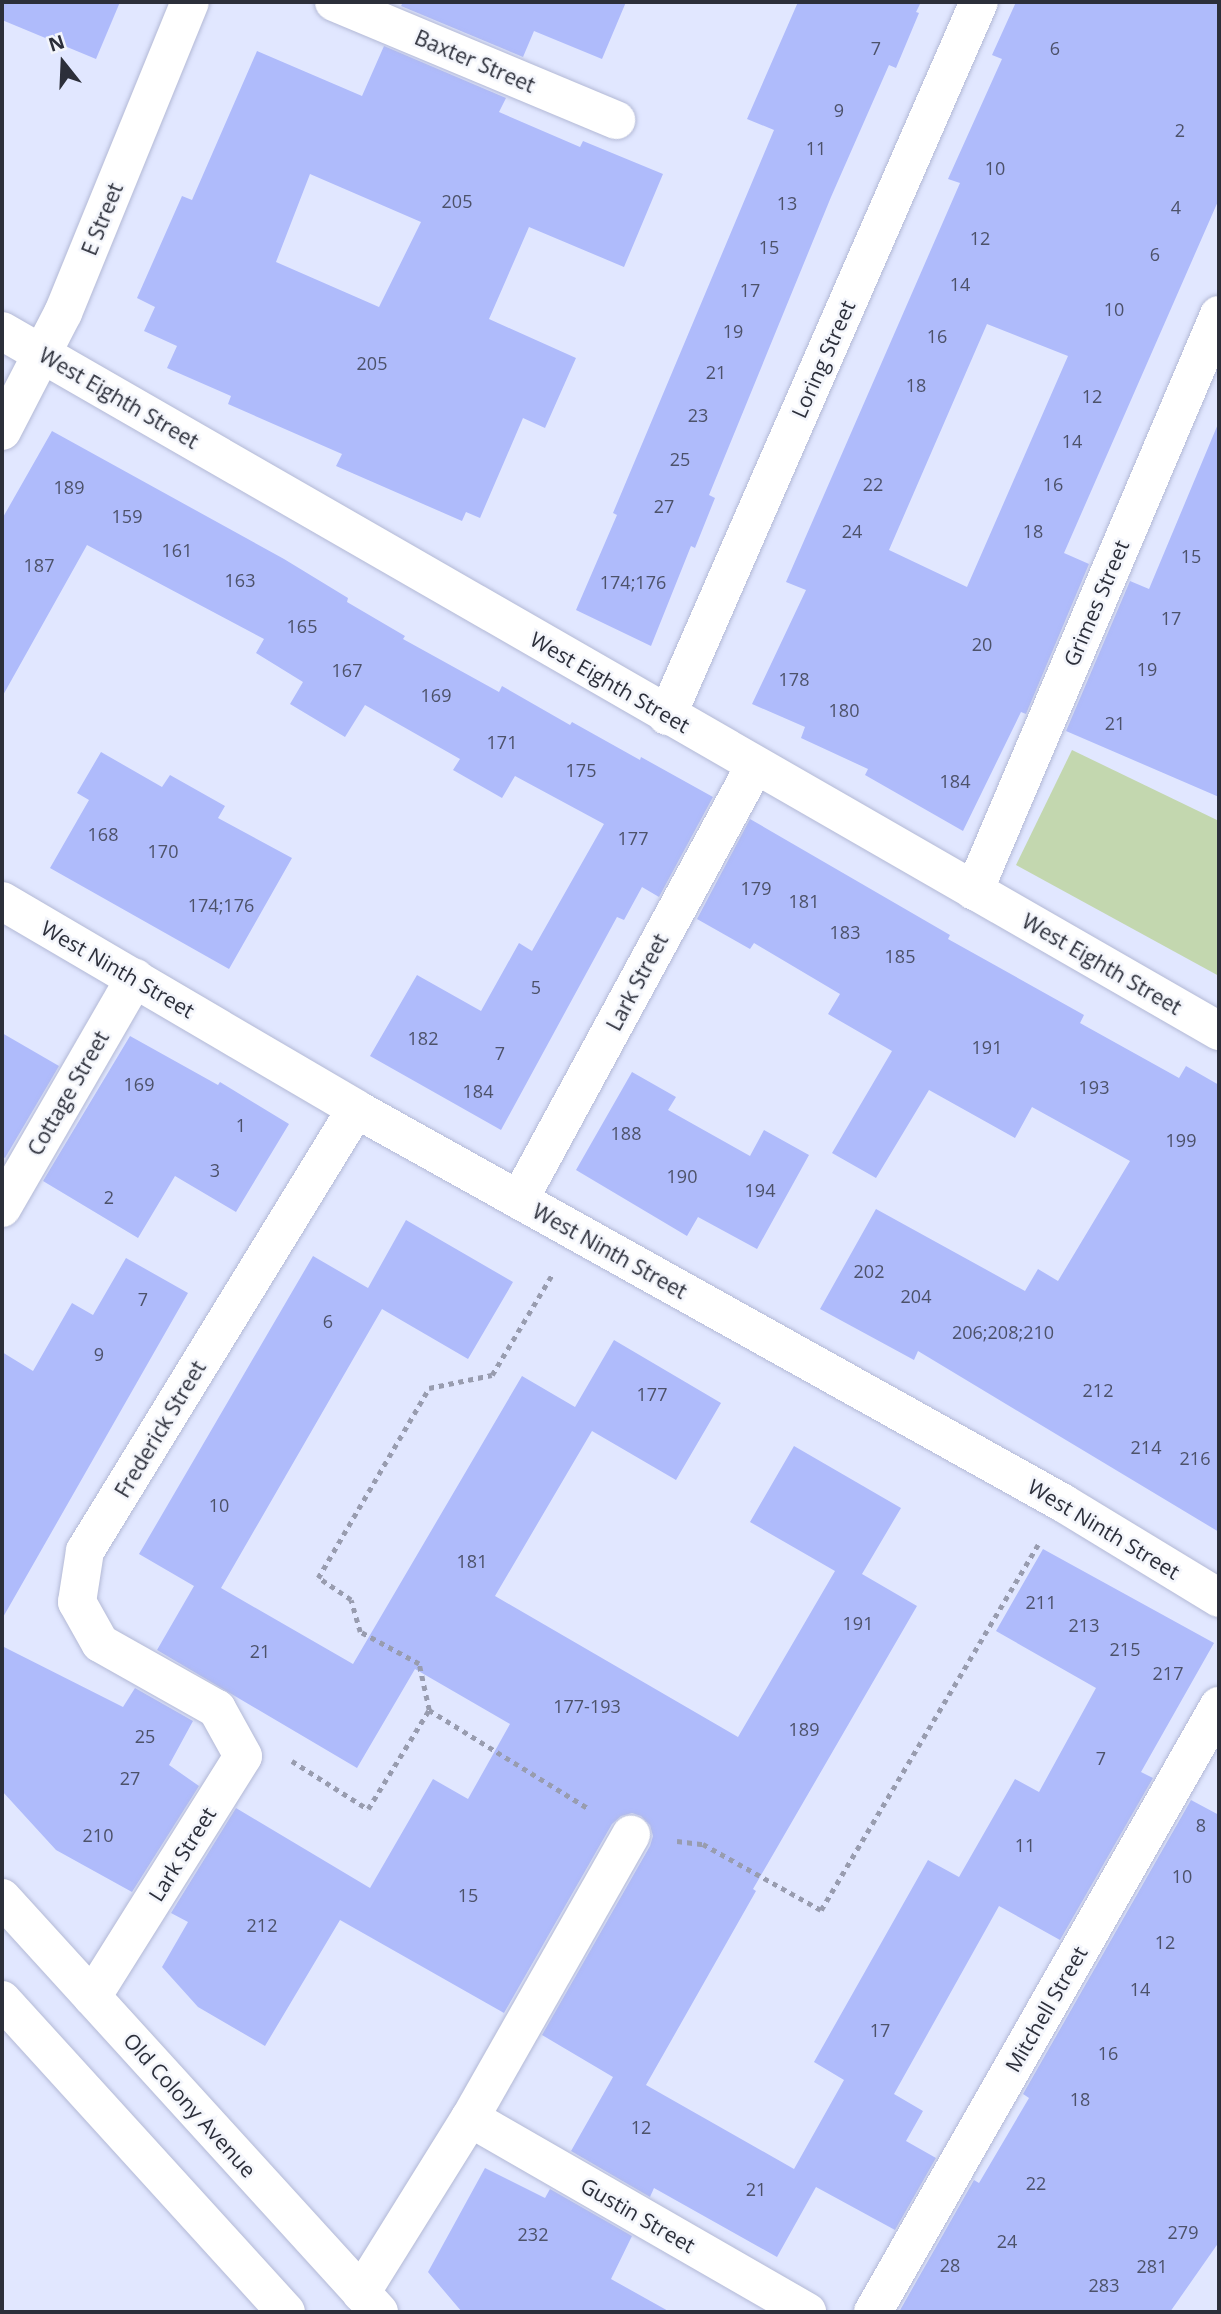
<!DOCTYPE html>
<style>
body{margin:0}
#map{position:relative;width:1221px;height:2314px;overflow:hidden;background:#e1e7ff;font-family:"Open Sans",sans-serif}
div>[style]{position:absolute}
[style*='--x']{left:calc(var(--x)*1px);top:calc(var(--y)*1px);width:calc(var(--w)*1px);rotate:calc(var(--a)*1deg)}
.green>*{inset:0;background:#c3d7af}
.building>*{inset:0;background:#afbbfb}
.path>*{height:4.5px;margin-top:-2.25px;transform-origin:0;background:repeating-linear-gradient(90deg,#989caf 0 5px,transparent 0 10px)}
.roads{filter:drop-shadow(0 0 2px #b3b9d6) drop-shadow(0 0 2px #b3b9d6)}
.minor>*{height:38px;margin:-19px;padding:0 19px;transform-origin:19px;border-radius:19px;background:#fff}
.tertiary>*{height:38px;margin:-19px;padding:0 19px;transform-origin:19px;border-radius:19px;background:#fff}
.primary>*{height:38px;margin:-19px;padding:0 19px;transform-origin:19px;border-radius:19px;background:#fff}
span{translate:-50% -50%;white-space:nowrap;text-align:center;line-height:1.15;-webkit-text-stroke:5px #f3f5fb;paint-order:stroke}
.number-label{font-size:18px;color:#4d526a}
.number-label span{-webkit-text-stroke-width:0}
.street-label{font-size:21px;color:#2c2f3a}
.frame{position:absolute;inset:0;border:4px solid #2c2f3a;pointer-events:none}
.north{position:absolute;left:28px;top:28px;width:70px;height:70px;-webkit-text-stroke:5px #f3f5fb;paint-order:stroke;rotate:342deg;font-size:19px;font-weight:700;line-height:28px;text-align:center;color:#2c2f3a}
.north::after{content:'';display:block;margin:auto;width:24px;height:32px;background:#2c2f3a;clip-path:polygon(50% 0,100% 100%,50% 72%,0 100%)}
</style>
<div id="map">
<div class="green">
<i style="clip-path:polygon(1072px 750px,1219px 821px,1219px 976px,1016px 865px)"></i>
</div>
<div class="building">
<i style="clip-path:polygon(2px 2px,120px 2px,96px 59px,2px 20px)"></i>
<i style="clip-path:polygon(403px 2px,626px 2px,602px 59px,534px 31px,523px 57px,401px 6px)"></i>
<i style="clip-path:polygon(798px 2px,921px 2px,916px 12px,919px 13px,896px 68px,889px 65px,831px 197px,709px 495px,715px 498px,695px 548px,691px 546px,651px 646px,576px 610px,617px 515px,613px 513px,774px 130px,747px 119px)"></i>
<i style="clip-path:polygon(evenodd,1016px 2px,1219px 2px,1219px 199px,1064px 553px,1089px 564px,1026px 714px,1021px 712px,963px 831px,865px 775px,868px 769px,801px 738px,805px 727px,752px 704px,806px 590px,786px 582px,960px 183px,948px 179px,1002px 59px,992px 55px,1016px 2px,987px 324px,1068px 356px,967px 587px,889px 550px,987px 324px)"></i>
<i style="clip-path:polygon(evenodd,384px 46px,506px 98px,499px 112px,580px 147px,583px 141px,663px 174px,624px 267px,529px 227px,489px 319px,576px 358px,545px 428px,523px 418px,480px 518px,466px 512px,462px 521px,336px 466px,342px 454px,228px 404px,231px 396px,167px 368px,177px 346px,144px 331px,155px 307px,137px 298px,182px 196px,192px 200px,257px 51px,362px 96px,384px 46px,310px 174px,421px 222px,379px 307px,276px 262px,310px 174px)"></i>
<i style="clip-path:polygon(1218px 424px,1219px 424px,1219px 797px,1066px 731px,1130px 581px,1149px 589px)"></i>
<i style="clip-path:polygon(52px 431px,284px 559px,348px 598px,347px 602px,405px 636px,403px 639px,499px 692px,502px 686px,570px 725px,572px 722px,640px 760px,641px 757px,713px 797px,659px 897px,642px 887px,624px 920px,617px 917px,501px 1130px,370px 1056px,417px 975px,481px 1011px,519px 943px,532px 951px,604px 824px,515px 776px,502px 798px,453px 770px,460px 759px,365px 705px,345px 737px,290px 704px,303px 682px,256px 653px,264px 639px,87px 545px,2px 697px,2px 519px)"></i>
<i style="clip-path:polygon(101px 752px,162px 787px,170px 775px,225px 806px,218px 818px,292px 858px,229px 969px,50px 868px,89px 800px,77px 793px)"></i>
<i style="clip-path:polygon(750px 819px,950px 935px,948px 939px,1084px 1015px,1080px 1023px,1179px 1078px,1186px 1066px,1219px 1085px,1219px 1532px,918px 1351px,914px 1360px,820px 1309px,876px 1209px,1025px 1291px,1038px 1269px,1058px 1281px,1130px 1161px,1032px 1107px,1015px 1138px,929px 1090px,876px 1178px,832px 1153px,892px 1051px,828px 1014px,840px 994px,754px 943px,750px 949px,697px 919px)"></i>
<i style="clip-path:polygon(2px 1033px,59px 1066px,5px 1158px,2px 1156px)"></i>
<i style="clip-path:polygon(130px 1036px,218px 1085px,220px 1082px,289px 1124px,236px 1212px,175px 1176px,138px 1238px,43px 1181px)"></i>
<i style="clip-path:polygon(632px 1072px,676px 1097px,668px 1110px,750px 1156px,764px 1130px,809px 1155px,757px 1249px,698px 1217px,687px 1236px,576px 1170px)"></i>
<i style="clip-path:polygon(406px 1220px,513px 1282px,468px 1359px,382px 1309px,221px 1588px,353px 1664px,522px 1376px,575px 1407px,614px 1340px,721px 1403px,676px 1480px,592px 1431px,495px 1596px,738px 1737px,835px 1571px,750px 1522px,794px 1446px,901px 1508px,862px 1574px,917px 1606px,753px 1889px,756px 1891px,646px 2085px,794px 2169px,844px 2080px,814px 2062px,928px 1860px,959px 1877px,1015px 1779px,1039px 1792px,1096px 1688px,996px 1631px,1043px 1549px,1214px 1643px,1141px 1772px,1153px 1778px,1060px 1940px,999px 1906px,894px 2094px,923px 2111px,906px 2141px,936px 2158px,895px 2230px,816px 2187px,777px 2257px,654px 2188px,650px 2197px,571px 2151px,613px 2077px,542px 2035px,650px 1846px,653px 1836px,650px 1825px,641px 1816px,632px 1813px,621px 1816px,612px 1824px,504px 2013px,340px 1920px,265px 2046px,198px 2007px,162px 1967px,188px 1922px,171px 1913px,236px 1808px,370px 1888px,433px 1779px,468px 1799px,510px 1724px,415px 1669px,357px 1768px,157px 1650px,194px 1586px,139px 1554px,313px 1256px,368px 1288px)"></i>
<i style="clip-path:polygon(126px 1258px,188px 1293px,2px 1619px,2px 1352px,33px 1371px,72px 1303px,93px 1315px)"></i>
<i style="clip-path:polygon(2px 1646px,123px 1707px,135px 1688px,193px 1721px,169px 1765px,199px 1786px,132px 1892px,56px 1850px,2px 1791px)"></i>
<i style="clip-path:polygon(1191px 1800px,1219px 1815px,1219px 2242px,1170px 2312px,899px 2312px,974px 2180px,979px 2183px,1029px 2098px,1023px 2094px)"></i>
<i style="clip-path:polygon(485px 2168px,545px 2198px,550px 2189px,632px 2236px,611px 2279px,670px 2312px,462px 2312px,428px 2272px)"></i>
</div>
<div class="path">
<i style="--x:429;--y:1710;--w:47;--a:-102.3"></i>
<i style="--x:419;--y:1664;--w:67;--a:-151.5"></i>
<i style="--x:360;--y:1632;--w:33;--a:-106"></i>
<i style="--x:351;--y:1600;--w:40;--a:-146"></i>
<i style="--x:318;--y:1578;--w:220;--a:-59.7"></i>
<i style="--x:429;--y:1388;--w:64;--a:-11.7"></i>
<i style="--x:492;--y:1375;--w:119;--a:-59.1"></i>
<i style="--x:292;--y:1761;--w:90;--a:32.3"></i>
<i style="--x:368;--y:1809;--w:116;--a:-58.4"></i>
<i style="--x:429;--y:1710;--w:188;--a:31.7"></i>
<i style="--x:677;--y:1841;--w:26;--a:7"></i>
<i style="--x:703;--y:1844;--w:135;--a:29.2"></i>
<i style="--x:821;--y:1910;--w:425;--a:-59.3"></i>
</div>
<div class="roads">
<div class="minor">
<i style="--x:334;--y:2;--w:306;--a:22.7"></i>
<i style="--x:2;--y:331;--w:1404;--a:29.91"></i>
<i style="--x:667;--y:716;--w:779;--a:-66.4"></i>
<i style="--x:974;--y:891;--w:626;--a:-66.96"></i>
<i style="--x:2;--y:901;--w:411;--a:30.4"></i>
<i style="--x:356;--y:1109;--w:809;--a:29.13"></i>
<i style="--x:1063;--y:1503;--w:183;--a:31.3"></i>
<i style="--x:519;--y:1200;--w:495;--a:-61.5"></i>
<i style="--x:2;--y:1208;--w:266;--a:-60"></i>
<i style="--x:92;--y:1997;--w:284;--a:-57.9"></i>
<i style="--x:243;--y:1756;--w:54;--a:-119"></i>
<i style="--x:217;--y:1709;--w:134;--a:-150.6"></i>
<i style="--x:100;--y:1643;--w:47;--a:-119.3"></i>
<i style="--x:77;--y:1602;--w:52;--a:-81.1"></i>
<i style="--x:85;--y:1551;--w:518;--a:-58.49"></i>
<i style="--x:470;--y:2118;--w:389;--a:29.9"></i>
<i style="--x:361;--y:2293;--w:206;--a:-58.1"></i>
<i style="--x:470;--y:2118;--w:326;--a:-60.4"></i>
<i style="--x:873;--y:2312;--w:698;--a:-60.28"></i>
</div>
<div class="tertiary">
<i style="--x:2;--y:431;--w:133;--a:-62.7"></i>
<i style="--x:63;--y:313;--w:336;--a:-67.8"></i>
</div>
<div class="primary">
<i style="--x:2;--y:1898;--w:560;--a:47.68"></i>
<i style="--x:2;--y:2000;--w:422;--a:47.7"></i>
</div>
</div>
<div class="number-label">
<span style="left:876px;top:48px">7</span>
<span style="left:1055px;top:48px">6</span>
<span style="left:839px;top:110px">9</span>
<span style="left:1180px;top:130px">2</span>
<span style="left:816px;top:148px">11</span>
<span style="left:995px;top:168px">10</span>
<span style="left:457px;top:201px">205</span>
<span style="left:787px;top:203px">13</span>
<span style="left:1176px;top:207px">4</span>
<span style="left:980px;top:238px">12</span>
<span style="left:769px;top:247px">15</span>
<span style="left:1155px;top:254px">6</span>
<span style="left:960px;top:284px">14</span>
<span style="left:750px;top:290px">17</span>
<span style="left:1114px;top:309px">10</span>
<span style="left:733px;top:331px">19</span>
<span style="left:937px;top:336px">16</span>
<span style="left:372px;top:363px">205</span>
<span style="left:716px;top:372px">21</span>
<span style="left:916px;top:385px">18</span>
<span style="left:1092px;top:396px">12</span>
<span style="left:698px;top:415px">23</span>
<span style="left:1072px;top:441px">14</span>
<span style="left:680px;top:459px">25</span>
<span style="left:873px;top:484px">22</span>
<span style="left:1053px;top:484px">16</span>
<span style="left:69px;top:487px">189</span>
<span style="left:664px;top:506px">27</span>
<span style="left:127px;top:516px">159</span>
<span style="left:852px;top:531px">24</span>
<span style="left:1033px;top:531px">18</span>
<span style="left:177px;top:550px">161</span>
<span style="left:1191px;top:556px">15</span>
<span style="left:39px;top:565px">187</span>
<span style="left:240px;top:580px">163</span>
<span style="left:633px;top:582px">174;176</span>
<span style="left:1171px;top:618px">17</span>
<span style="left:302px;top:626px">165</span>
<span style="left:982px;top:644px">20</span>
<span style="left:1147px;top:669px">19</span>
<span style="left:347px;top:670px">167</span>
<span style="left:794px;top:679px">178</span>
<span style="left:436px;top:695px">169</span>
<span style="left:844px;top:710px">180</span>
<span style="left:1115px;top:723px">21</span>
<span style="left:502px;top:742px">171</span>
<span style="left:581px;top:770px">175</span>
<span style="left:955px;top:781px">184</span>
<span style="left:103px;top:834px">168</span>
<span style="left:633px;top:838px">177</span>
<span style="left:163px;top:851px">170</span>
<span style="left:756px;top:888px">179</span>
<span style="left:804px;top:901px">181</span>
<span style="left:221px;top:905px">174;176</span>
<span style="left:845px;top:932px">183</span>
<span style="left:900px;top:956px">185</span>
<span style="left:536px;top:987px">5</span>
<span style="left:423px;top:1038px">182</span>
<span style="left:987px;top:1047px">191</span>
<span style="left:500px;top:1053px">7</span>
<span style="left:139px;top:1084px">169</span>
<span style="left:1094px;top:1087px">193</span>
<span style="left:478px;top:1091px">184</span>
<span style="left:241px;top:1125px">1</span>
<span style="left:626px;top:1133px">188</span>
<span style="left:1181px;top:1140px">199</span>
<span style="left:215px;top:1170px">3</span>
<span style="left:682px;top:1176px">190</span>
<span style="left:760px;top:1190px">194</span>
<span style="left:109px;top:1197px">2</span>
<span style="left:869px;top:1271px">202</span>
<span style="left:916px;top:1296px">204</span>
<span style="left:143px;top:1299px">7</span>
<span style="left:328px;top:1321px">6</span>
<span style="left:1003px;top:1332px">206;208;210</span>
<span style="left:99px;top:1354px">9</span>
<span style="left:1098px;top:1390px">212</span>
<span style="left:652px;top:1394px">177</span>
<span style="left:1146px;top:1447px">214</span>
<span style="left:1195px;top:1458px">216</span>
<span style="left:219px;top:1505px">10</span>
<span style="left:472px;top:1561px">181</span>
<span style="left:1041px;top:1602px">211</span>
<span style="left:858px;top:1623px">191</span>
<span style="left:1084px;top:1625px">213</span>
<span style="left:1125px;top:1649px">215</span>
<span style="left:260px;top:1651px">21</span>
<span style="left:1168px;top:1673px">217</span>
<span style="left:587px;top:1706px">177-193</span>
<span style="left:804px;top:1729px">189</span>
<span style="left:145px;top:1736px">25</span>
<span style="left:1101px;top:1758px">7</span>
<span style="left:130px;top:1778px">27</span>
<span style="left:1201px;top:1825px">8</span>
<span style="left:98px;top:1835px">210</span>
<span style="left:1025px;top:1845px">11</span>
<span style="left:1182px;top:1876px">10</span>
<span style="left:468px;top:1895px">15</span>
<span style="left:262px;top:1925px">212</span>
<span style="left:1165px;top:1942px">12</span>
<span style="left:1140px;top:1989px">14</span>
<span style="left:880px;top:2030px">17</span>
<span style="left:1108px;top:2053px">16</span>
<span style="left:1080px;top:2099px">18</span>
<span style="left:641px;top:2127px">12</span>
<span style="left:1036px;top:2183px">22</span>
<span style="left:756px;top:2189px">21</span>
<span style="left:1183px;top:2232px">279</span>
<span style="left:533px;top:2234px">232</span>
<span style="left:1007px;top:2241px">24</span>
<span style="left:950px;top:2265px">28</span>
<span style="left:1152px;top:2266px">281</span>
<span style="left:1104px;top:2285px">283</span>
</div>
<div class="street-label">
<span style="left:475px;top:61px;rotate:23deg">Baxter Street</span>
<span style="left:102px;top:219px;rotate:-68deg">E Street</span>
<span style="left:823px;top:359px;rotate:-66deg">Loring Street</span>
<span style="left:119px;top:398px;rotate:30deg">West Eighth Street</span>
<span style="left:1096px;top:603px;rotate:-67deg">Grimes Street</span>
<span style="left:610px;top:682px;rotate:30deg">West Eighth Street</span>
<span style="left:1102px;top:964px;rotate:30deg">West Eighth Street</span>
<span style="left:118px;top:969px;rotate:30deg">West Ninth Street</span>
<span style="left:637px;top:982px;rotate:-62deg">Lark Street</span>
<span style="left:68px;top:1093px;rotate:-60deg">Cottage Street</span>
<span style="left:610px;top:1251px;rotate:29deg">West Ninth Street</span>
<span style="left:160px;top:1429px;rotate:-59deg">Frederick Street</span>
<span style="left:1104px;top:1529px;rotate:31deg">West Ninth Street</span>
<span style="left:182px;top:1854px;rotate:-58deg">Lark Street</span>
<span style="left:1046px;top:2009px;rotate:-60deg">Mitchell Street</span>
<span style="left:190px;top:2105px;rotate:48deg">Old Colony Avenue</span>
<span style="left:638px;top:2215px;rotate:30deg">Gustin Street</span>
</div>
<div class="frame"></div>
<div class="north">N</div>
</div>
